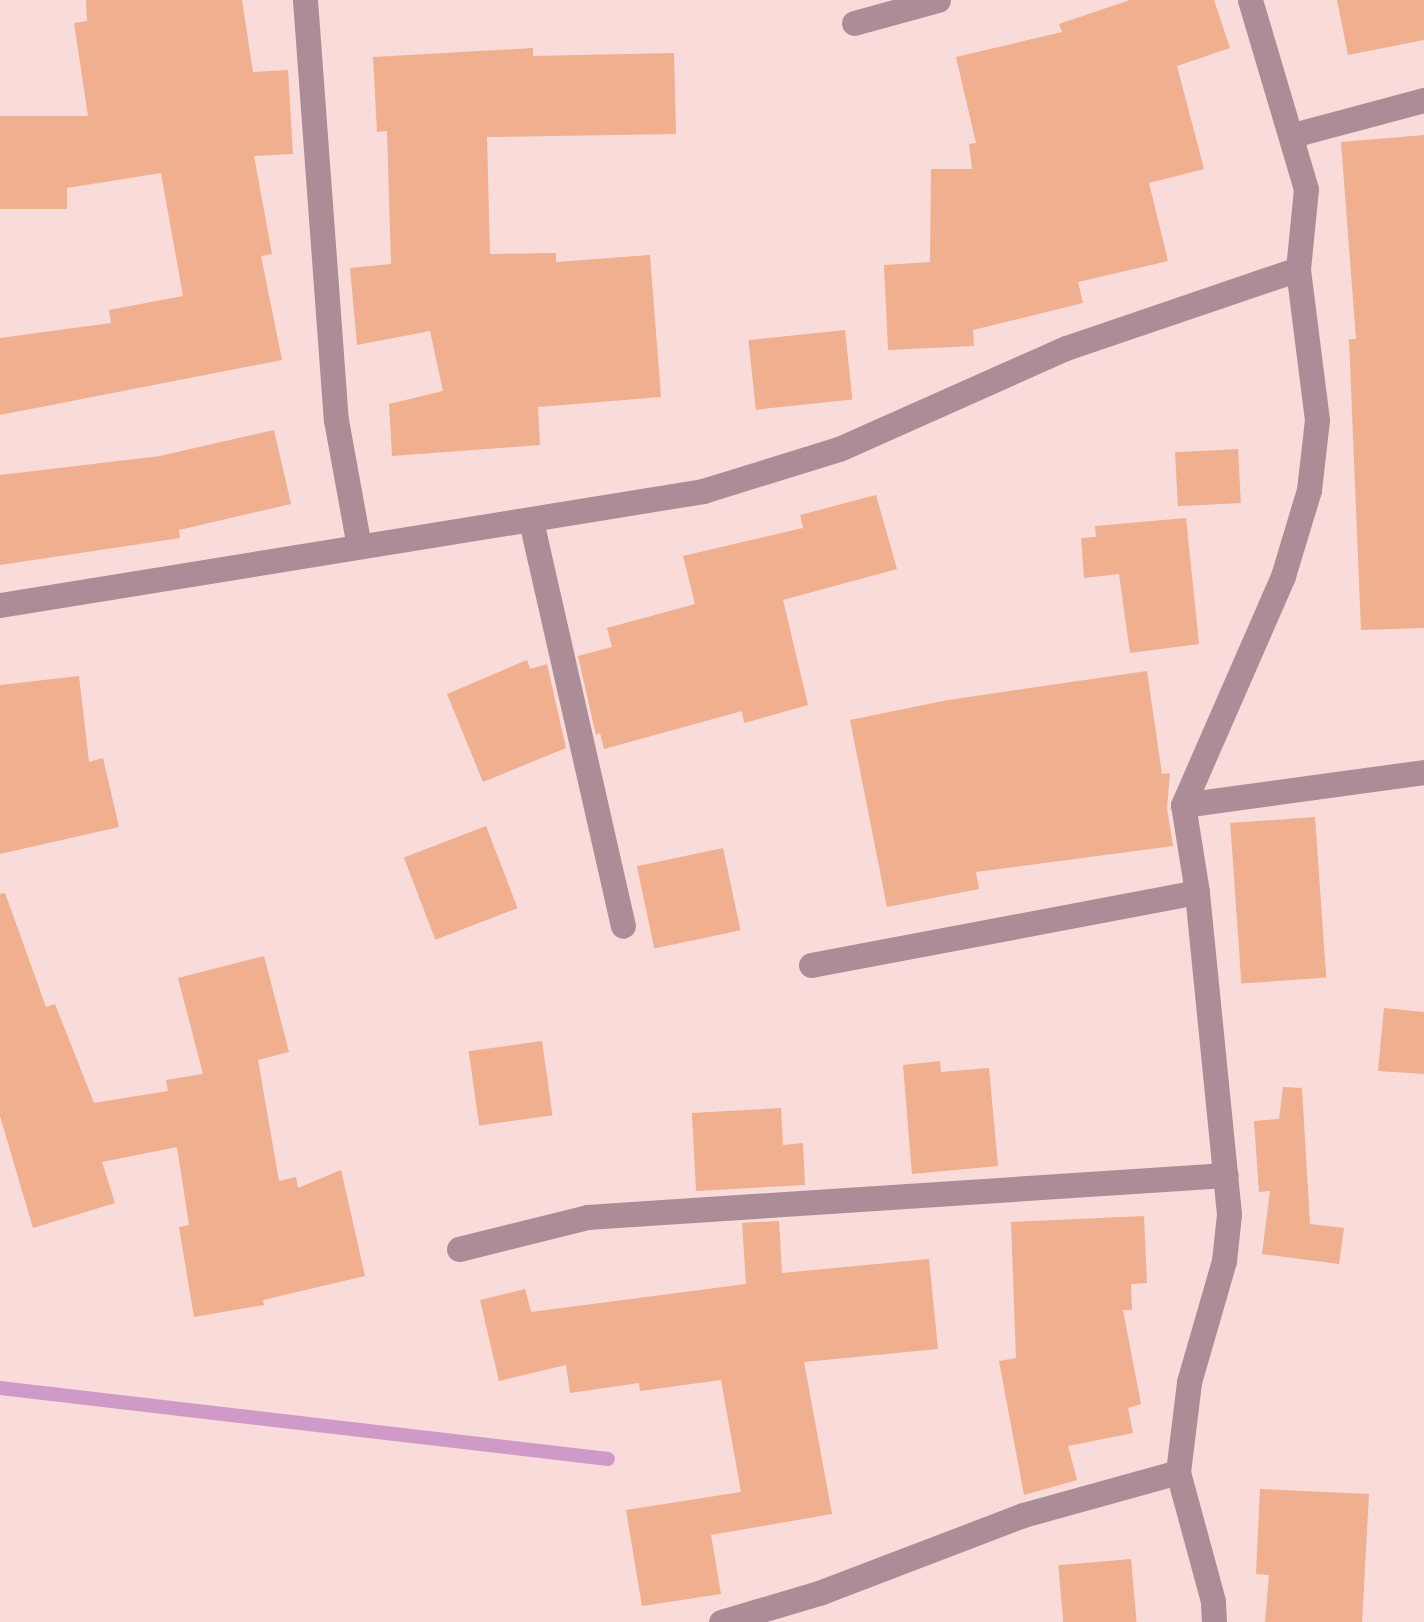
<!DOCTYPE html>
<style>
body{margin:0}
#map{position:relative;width:1424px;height:1622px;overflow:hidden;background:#f9dbd9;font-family:"PT Serif",serif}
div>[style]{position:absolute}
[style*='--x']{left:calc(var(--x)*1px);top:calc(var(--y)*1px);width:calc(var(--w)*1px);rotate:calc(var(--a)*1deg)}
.stream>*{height:14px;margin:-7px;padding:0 7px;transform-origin:7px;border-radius:7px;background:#d09ac8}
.building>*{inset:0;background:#f0af8e;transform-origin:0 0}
.minor>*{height:25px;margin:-12.5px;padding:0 12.5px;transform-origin:12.5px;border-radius:12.5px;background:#ac8d97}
span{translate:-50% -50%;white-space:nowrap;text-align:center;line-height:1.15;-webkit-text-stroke:9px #f9dbd9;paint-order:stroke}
</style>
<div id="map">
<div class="stream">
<i style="--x:0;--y:1388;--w:612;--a:6.66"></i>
</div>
<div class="building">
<i style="clip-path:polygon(86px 0,242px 0,253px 72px,288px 70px,293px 154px,254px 156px,272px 254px,261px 256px,282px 360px,0 415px,0 338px,111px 323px,109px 310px,183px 296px,161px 173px,67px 188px,67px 209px,0 209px,0 116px,88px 116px,74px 23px,87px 21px)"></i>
<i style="clip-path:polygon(1130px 0,1214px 0,1230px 48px,1177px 66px,1204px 169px,1149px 183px,1168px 261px,1078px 282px,1083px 303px,973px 330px,974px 346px,888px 350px,884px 265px,930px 262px,931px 169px,972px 169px,969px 144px,976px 143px,956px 57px,1062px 32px,1059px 24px)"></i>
<i style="clip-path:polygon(1337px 0,1424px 0,1424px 40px,1348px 55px)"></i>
<i style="clip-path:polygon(533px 48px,533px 56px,674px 53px,676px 134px,487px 137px,490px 254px,556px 253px,556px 262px,650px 255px,661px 397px,538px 407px,540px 445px,392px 456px,389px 404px,443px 391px,430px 331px,357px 345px,350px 268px,391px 264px,387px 131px,377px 132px,373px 57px)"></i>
<i style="clip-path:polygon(1424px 135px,1424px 628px,1361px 630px,1349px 339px,1356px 339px,1341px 142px)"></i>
<i style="left:845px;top:330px;width:70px;height:97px;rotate:84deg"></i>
<i style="clip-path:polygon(274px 430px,291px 504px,179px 530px,180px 538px,0 565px,0 475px,160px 456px)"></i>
<i style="left:1238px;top:449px;width:54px;height:63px;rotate:87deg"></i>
<i style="clip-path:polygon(876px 495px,897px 569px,783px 600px,808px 705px,744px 723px,742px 711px,604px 749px,600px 733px,596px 735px,578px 656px,612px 647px,607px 628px,695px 604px,683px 556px,803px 528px,800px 515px)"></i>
<i style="clip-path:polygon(1186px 518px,1199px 644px,1130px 653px,1119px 574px,1084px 578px,1081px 538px,1096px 537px,1095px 526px)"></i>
<i style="clip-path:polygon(527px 660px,530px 669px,547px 664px,566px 748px,483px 782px,447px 694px)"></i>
<i style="clip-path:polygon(1147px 671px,1162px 774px,1170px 773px,1167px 808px,1173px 846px,976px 872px,979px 889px,887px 907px,850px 720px,948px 700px)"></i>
<i style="clip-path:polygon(79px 676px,89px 762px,103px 758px,119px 827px,0 854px,0 685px)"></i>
<i style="left:1315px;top:817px;width:161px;height:85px;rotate:86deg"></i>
<i style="left:486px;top:826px;width:88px;height:88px;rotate:69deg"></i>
<i style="left:723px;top:848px;width:84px;height:88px;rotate:78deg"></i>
<i style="clip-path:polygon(5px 893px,46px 1007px,55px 1004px,94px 1103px,168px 1091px,166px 1080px,203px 1074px,178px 978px,264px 956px,289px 1052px,258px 1060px,279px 1181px,296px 1177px,298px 1188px,341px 1170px,365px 1276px,263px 1300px,264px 1305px,194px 1317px,179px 1227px,189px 1225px,177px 1147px,102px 1162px,115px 1203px,33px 1228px,0 1116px,0 894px)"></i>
<i style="clip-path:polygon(1384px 1008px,1424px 1012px,1424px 1074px,1378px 1071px)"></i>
<i style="left:542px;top:1041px;width:75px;height:74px;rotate:82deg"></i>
<i style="clip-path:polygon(940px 1061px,941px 1072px,989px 1068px,998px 1166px,912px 1174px,903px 1065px)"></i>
<i style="clip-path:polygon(1283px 1087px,1302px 1088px,1310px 1224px,1344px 1228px,1339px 1264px,1262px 1254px,1270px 1191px,1259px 1192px,1254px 1121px,1279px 1119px)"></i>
<i style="clip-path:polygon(781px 1108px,783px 1145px,803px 1143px,805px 1185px,696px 1191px,692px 1113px)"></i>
<i style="clip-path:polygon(1144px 1216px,1147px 1283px,1131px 1284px,1132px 1310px,1123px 1310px,1141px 1404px,1128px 1408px,1133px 1433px,1068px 1446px,1077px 1480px,1024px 1495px,999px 1361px,1016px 1358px,1011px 1222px)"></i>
<i style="clip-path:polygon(779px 1221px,782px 1273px,929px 1259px,938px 1349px,804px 1362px,832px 1514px,711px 1535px,721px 1594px,642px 1606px,626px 1510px,741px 1492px,721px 1380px,640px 1391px,639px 1383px,570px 1393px,566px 1365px,499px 1381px,480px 1300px,525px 1289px,531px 1312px,746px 1284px,742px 1223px)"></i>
<i style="clip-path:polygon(1260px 1489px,1369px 1494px,1362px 1622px,1265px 1622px,1269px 1575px,1256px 1574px)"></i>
<i style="left:1131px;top:1559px;width:63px;height:73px;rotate:85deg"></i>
</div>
<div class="minor">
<i style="--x:305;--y:0;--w:421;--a:85.8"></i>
<i style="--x:336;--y:420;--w:128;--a:79.7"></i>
<i style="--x:854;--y:23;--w:87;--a:-15.3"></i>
<i style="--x:1293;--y:135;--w:136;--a:-15"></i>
<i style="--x:531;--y:521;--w:415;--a:77.2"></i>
<i style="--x:0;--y:605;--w:712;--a:-9.21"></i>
<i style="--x:703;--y:491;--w:142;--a:-17.2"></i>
<i style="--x:839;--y:449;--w:248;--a:-24"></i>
<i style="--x:1066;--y:348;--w:245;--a:-18.8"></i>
<i style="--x:1183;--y:805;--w:243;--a:-7.8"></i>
<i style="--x:811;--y:965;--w:393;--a:-10.7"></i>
<i style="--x:459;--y:1249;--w:132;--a:-14"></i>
<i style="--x:587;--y:1217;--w:640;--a:-3.76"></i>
<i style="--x:721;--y:1622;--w:102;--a:-16.5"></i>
<i style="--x:819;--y:1593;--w:218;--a:-20.9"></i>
<i style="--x:1023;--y:1515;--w:161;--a:-15.5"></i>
<i style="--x:1214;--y:1622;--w:21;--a:-93"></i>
<i style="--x:1213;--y:1601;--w:134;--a:-105.2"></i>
<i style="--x:1178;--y:1472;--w:91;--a:-83"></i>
<i style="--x:1189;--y:1382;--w:126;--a:-73.9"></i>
<i style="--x:1224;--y:1261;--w:47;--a:-83.9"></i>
<i style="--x:1229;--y:1214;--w:324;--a:-95.7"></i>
<i style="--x:1197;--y:892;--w:88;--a:-99.1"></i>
<i style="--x:1183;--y:805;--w:250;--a:-66.4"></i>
<i style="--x:1283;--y:576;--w:90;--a:-73.2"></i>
<i style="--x:1309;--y:490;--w:70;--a:-83.5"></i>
<i style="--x:1317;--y:420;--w:152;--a:-97.2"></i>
<i style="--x:1298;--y:269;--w:80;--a:-84.3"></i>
<i style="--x:1306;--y:189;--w:197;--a:-106.5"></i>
</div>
</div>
